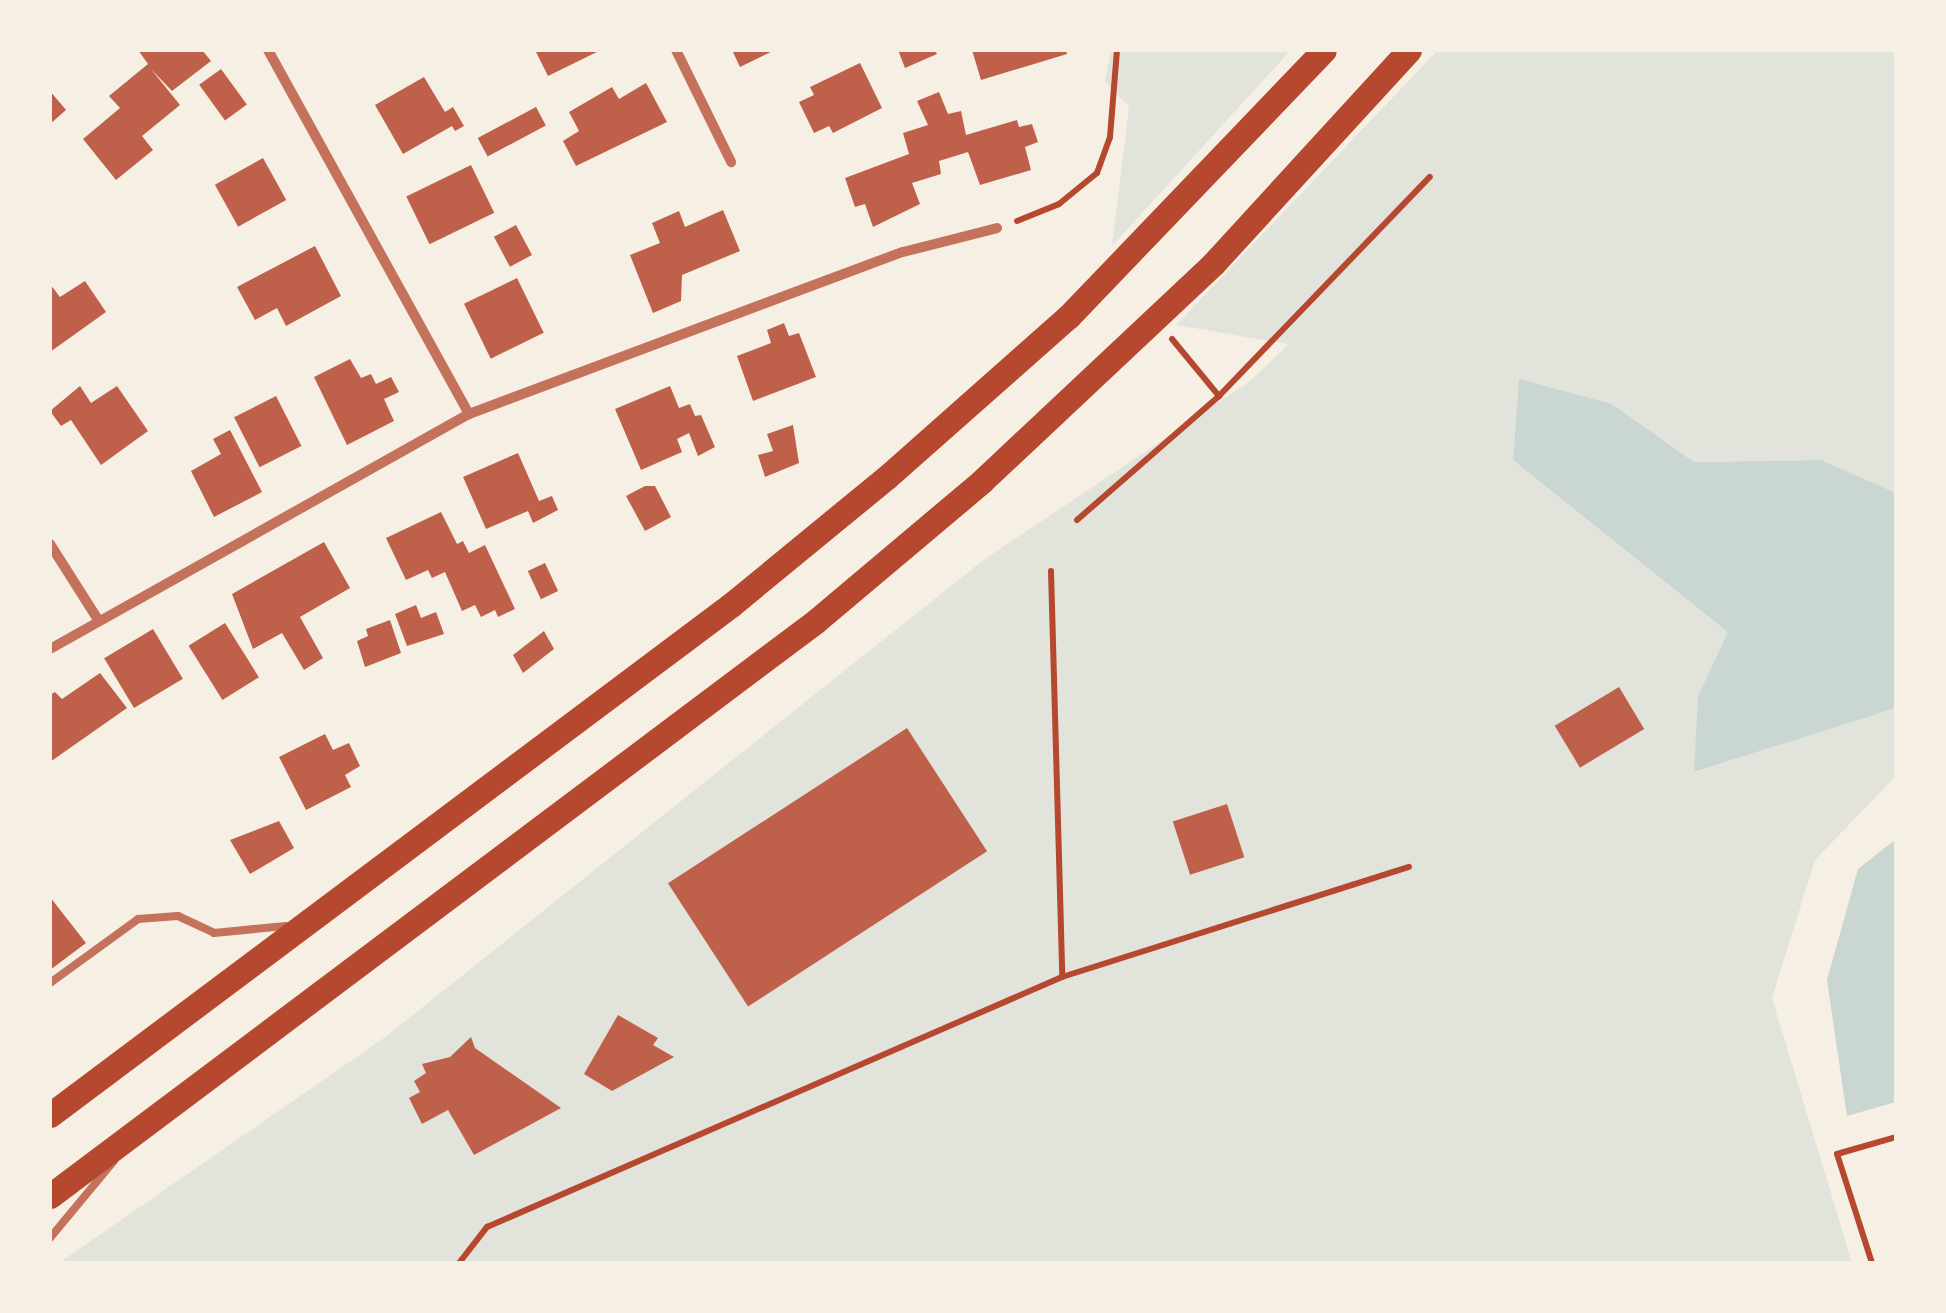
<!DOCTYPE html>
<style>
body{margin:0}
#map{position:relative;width:1946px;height:1313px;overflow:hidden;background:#f6efe4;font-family:"Roboto Condensed",sans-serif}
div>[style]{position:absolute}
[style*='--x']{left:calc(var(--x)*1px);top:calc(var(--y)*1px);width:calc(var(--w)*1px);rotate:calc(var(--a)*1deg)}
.green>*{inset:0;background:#e2e4dc}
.water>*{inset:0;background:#c9d6d2}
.building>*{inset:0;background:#bf614a;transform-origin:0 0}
.path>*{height:6px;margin:-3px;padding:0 3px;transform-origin:3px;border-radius:3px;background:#b5482f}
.service>*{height:8px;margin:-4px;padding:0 4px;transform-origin:4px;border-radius:4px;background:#c5725c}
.minor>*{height:10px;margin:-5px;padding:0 5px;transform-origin:5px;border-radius:5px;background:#c5725c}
.primary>*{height:25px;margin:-12.5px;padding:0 12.5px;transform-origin:12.5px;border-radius:12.5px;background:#b5482f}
span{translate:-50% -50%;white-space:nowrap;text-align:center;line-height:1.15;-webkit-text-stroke:10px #f6efe4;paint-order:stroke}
.frame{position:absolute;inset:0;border:52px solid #f6efe4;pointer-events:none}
</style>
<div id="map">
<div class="green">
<i style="clip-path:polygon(1111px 50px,1291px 50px,1112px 246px,1129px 107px,1105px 82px)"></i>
<i style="clip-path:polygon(1438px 50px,1896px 50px,1896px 493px,1821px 460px,1694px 462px,1612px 404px,1519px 380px,1513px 459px,1729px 632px,1698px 696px,1695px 772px,1896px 708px,1896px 776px,1815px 860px,1772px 998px,1852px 1263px,59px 1263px,384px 1038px,982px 561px,1249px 382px,1289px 344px,1176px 325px)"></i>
</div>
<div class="water">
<i style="clip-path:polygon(1519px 379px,1612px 404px,1694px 462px,1821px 460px,1896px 493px,1896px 708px,1694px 772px,1698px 696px,1728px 632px,1513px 460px)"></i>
<i style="clip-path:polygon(1896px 839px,1896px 1102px,1847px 1116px,1827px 980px,1858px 869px)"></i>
</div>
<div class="building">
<i style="clip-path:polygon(138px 50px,202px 50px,211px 61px,172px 91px,151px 69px,180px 105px,142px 136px,153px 150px,116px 180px,83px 139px,120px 108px,109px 96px,148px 64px)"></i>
<i style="clip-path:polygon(535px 50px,601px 50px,548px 76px)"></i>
<i style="clip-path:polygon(732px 50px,775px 50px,740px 67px)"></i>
<i style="clip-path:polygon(898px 50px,935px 50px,937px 54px,905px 68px)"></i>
<i style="clip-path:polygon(972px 50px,1066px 50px,1067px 54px,981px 80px)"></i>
<i style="clip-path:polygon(860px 63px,882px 108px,833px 133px,829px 126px,814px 133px,799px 102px,814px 95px,810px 87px)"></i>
<i style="left:221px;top:69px;width:44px;height:27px;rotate:54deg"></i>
<i style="clip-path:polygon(424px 77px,445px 112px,453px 107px,464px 126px,455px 131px,452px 126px,403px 154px,375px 105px)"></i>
<i style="clip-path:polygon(646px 83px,667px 122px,576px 166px,563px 141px,579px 131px,569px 112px,612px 87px,619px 99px)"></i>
<i style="clip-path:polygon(50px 91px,66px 110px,50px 124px)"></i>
<i style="clip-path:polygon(939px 92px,948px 114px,961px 111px,966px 135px,1017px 120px,1019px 127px,1032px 124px,1038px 142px,1025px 147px,1031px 170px,980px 185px,968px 152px,939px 161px,941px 174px,912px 183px,920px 204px,873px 227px,865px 204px,855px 207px,845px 178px,909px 154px,903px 133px,928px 125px,917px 101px)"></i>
<i style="left:536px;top:107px;width:21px;height:66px;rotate:62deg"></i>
<i style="left:263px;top:158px;width:48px;height:55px;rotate:61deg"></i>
<i style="left:471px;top:165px;width:53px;height:72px;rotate:64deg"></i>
<i style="clip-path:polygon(723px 210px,740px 251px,682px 275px,681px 301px,653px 313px,630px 255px,660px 243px,652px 223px,679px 211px,685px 227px)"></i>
<i style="left:516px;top:225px;width:34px;height:25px;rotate:62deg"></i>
<i style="clip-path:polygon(315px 246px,341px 296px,286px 326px,277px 308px,255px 320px,237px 287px)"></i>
<i style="left:517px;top:278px;width:61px;height:59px;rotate:64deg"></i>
<i style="clip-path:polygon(85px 281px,106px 312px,50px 352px,50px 284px,60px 297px)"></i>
<i style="clip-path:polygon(784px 323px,789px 336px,799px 333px,816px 377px,753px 401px,737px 356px,771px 343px,767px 330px)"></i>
<i style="clip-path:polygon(350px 359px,361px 378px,371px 374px,376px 384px,391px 377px,399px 392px,384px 399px,394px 421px,347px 445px,314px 377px)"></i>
<i style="clip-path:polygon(80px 386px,91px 403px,117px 386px,148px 431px,101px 465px,71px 420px,61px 426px,50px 411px)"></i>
<i style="clip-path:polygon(670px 386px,679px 408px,690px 404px,695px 416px,701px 415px,715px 447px,698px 456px,689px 433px,677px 439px,682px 452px,641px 470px,615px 409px)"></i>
<i style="left:276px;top:396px;width:56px;height:47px;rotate:63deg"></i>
<i style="clip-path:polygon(793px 425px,799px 463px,765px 477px,758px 455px,773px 451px,767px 434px)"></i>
<i style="clip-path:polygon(230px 430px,262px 492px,214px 517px,191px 471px,221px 454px,213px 439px)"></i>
<i style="clip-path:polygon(518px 453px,539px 501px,552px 496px,558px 510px,533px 523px,528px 511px,486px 529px,463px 477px)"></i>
<i style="clip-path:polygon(645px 486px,655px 486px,671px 517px,645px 531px,626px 496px)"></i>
<i style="clip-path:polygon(441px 512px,457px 544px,463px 541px,469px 553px,485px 545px,515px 609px,498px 617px,495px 610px,481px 617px,475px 605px,462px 611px,445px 572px,432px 578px,428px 570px,406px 580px,386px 538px)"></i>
<i style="clip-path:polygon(324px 542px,350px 588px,300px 617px,323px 658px,304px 670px,282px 633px,253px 649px,232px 594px)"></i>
<i style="left:545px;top:563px;width:31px;height:19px;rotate:65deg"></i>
<i style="clip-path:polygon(416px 605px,421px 618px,436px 612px,444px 634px,407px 646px,395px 614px)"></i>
<i style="clip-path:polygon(390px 620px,401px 653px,365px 667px,357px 641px,368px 636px,366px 629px)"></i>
<i style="left:225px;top:623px;width:64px;height:43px;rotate:58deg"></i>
<i style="left:153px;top:629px;width:58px;height:57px;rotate:59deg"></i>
<i style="clip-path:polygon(544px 631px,554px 649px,523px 673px,513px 655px)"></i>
<i style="clip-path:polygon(100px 673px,127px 708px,50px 762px,50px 695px,55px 692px,62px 699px)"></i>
<i style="left:1619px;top:687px;width:49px;height:75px;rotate:59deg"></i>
<i style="left:907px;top:728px;width:147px;height:285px;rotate:57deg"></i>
<i style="clip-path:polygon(325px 734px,333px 750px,349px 743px,360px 766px,345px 775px,351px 787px,306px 810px,279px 757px)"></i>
<i style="left:1227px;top:804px;width:56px;height:57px;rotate:72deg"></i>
<i style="clip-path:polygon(279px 821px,294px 848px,250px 874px,230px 840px)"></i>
<i style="clip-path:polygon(50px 897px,86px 943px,50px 970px)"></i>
<i style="clip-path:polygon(618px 1015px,658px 1038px,653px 1045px,674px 1057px,612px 1091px,584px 1074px)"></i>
<i style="clip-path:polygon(471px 1037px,475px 1048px,561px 1108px,474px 1155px,448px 1110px,422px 1124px,409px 1098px,420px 1092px,414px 1081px,426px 1073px,422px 1064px,450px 1057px)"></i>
</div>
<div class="path">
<i style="--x:1017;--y:221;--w:45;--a:-22"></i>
<i style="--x:1059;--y:204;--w:49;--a:-39.2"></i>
<i style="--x:1097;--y:173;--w:38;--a:-70"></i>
<i style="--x:1110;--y:137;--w:87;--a:-85.4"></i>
<i style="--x:1172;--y:339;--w:74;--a:50.5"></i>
<i style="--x:1077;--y:520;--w:189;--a:-41.1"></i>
<i style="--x:1219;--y:396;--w:304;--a:-46.1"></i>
<i style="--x:1051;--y:571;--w:406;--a:88.4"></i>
<i style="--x:459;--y:1263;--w:46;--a:-52.1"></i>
<i style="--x:487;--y:1227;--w:627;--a:-23.5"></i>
<i style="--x:1062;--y:977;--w:364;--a:-17.6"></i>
<i style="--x:1872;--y:1263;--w:114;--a:-107.8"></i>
<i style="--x:1837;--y:1154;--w:61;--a:-16.1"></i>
</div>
<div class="service">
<i style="--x:50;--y:983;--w:109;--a:-36"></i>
<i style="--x:138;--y:919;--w:40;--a:-4.3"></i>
<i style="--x:178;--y:916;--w:40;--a:25"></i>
<i style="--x:214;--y:933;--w:72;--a:-5.6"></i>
<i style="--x:50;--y:1238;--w:100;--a:-50.3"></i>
</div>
<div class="minor">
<i style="--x:268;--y:50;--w:416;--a:61.1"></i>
<i style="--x:676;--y:50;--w:125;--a:63.8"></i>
<i style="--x:50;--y:544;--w:88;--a:57.6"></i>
<i style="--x:50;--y:649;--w:480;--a:-29.3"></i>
<i style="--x:469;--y:414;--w:463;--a:-20.5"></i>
<i style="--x:903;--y:252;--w:97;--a:-14.3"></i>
</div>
<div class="primary">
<i style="--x:50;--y:1115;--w:851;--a:-36.83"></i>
<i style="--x:731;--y:605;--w:202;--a:-39.4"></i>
<i style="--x:887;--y:477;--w:243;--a:-41.5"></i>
<i style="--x:1069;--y:316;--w:368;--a:-46.2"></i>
<i style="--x:50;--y:1196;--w:958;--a:-36.89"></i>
<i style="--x:816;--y:621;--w:217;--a:-40.1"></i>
<i style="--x:982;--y:481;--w:317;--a:-43.2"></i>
<i style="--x:1213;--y:264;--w:290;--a:-47.5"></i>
</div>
<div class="frame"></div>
</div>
